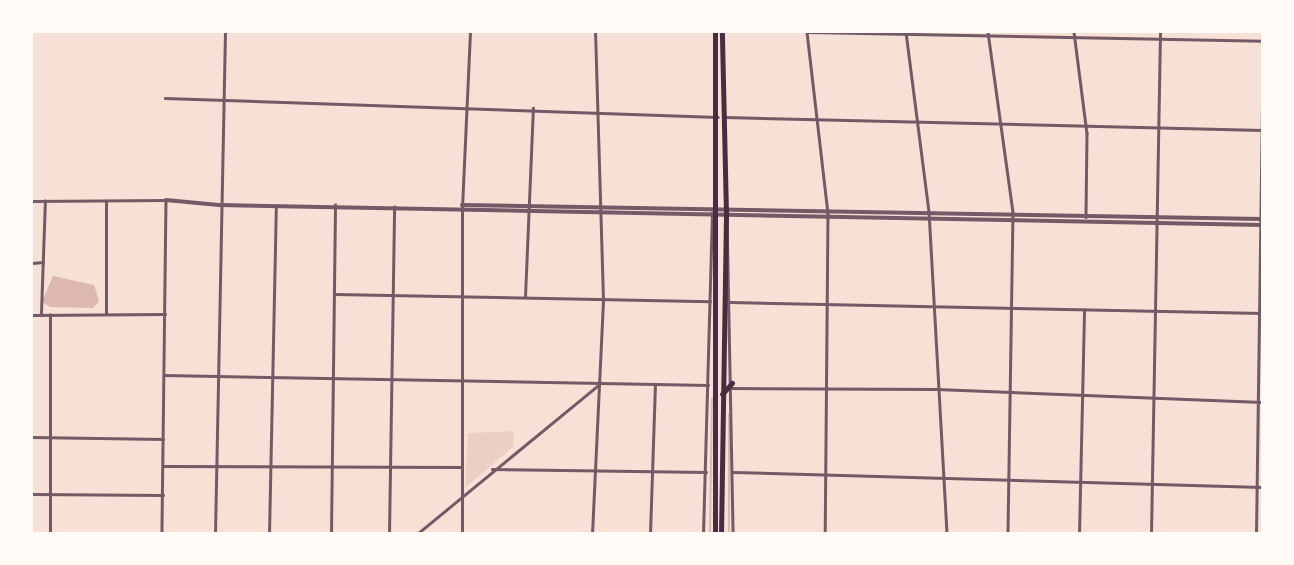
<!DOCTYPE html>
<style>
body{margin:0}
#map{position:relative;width:1294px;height:565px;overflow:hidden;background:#f7e1d7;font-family:"Noto Serif",serif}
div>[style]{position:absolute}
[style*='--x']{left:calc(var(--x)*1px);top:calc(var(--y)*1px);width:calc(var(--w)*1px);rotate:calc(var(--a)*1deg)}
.green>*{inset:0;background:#ebcfc5}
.water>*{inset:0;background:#dcb8b0}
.stream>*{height:2px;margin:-1px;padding:0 1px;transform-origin:1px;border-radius:1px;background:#dcb8b0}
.minor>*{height:2.5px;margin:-1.25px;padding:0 1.25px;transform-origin:1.25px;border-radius:1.25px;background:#755966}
.tertiary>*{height:3.5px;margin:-1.75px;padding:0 1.75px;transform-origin:1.75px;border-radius:1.75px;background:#755966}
.trunk>*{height:5px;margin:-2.5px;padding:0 2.5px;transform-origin:2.5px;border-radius:2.5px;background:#4a2c40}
span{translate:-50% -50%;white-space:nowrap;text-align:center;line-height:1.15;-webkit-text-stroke:5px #fffaf5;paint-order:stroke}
.frame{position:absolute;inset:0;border:33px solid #fffaf5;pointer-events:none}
</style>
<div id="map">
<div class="green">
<i style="clip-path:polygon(514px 431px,513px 447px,465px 488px,468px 433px)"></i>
</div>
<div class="water">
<i style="clip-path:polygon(53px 276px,94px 285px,99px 301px,93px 308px,50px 307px,42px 302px)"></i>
</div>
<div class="stream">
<i style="--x:729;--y:414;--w:120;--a:90"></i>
<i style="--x:710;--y:534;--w:135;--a:-89.2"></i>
</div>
<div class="minor">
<i style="--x:807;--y:32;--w:183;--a:83.4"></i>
<i style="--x:828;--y:214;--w:320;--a:90.5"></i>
<i style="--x:808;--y:32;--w:454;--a:1.1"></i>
<i style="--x:906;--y:32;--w:180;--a:82.7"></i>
<i style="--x:929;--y:211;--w:324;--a:86.8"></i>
<i style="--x:988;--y:32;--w:183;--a:82.1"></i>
<i style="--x:1013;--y:213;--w:321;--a:90.9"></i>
<i style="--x:1074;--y:32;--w:102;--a:82.7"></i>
<i style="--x:1087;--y:133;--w:84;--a:90.7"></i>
<i style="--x:165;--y:98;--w:553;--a:1.97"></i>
<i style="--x:725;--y:117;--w:537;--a:1.39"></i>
<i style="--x:32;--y:201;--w:134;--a:-0.4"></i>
<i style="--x:166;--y:200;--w:334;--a:90.7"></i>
<i style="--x:727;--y:216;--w:318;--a:88.9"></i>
<i style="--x:32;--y:263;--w:11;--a:-5"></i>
<i style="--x:335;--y:294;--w:375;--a:1.1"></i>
<i style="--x:525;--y:297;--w:189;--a:-87.6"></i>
<i style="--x:730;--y:302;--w:532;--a:1.18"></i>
<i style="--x:41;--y:313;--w:112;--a:-88"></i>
<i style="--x:106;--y:314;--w:112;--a:-90"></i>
<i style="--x:32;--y:315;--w:133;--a:-0.4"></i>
<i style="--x:164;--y:375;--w:544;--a:1.05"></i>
<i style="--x:732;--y:388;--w:205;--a:0.3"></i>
<i style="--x:937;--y:389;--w:325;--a:2.3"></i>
<i style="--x:32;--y:437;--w:131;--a:0.9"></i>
<i style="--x:164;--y:466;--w:296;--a:0.2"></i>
<i style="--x:492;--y:469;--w:214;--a:0.8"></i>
<i style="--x:733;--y:472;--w:529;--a:1.62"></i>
<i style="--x:32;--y:494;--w:131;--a:0.4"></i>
<i style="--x:50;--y:534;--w:219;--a:-90"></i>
<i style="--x:215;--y:534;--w:502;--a:-88.86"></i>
<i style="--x:269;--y:534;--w:328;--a:-88.8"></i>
<i style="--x:331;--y:534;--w:329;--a:-89.3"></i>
<i style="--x:389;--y:534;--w:327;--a:-89.1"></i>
<i style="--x:417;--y:534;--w:238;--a:-39.4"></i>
<i style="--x:462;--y:534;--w:326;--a:-90"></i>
<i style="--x:462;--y:208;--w:176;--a:-87.4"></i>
<i style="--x:592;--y:534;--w:234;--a:-87.3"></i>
<i style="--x:603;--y:300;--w:268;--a:-91.7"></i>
<i style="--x:650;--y:534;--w:148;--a:-88.1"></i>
<i style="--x:703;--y:534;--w:321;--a:-88.4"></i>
<i style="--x:1079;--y:534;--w:224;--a:-88.7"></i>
<i style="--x:1151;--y:534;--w:502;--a:-88.97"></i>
<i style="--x:1256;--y:534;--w:456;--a:-89.2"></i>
</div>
<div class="tertiary">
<i style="--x:166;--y:200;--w:53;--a:5.4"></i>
<i style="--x:219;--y:205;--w:1043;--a:1.1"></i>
<i style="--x:462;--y:205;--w:800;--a:1"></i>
</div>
<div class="trunk">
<i style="--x:722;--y:394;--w:15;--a:-48"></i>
<i style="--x:715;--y:534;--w:502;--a:-90"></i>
<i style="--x:721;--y:534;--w:320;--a:-89.1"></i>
<i style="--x:726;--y:214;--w:182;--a:-91.3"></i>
</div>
<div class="frame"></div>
</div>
